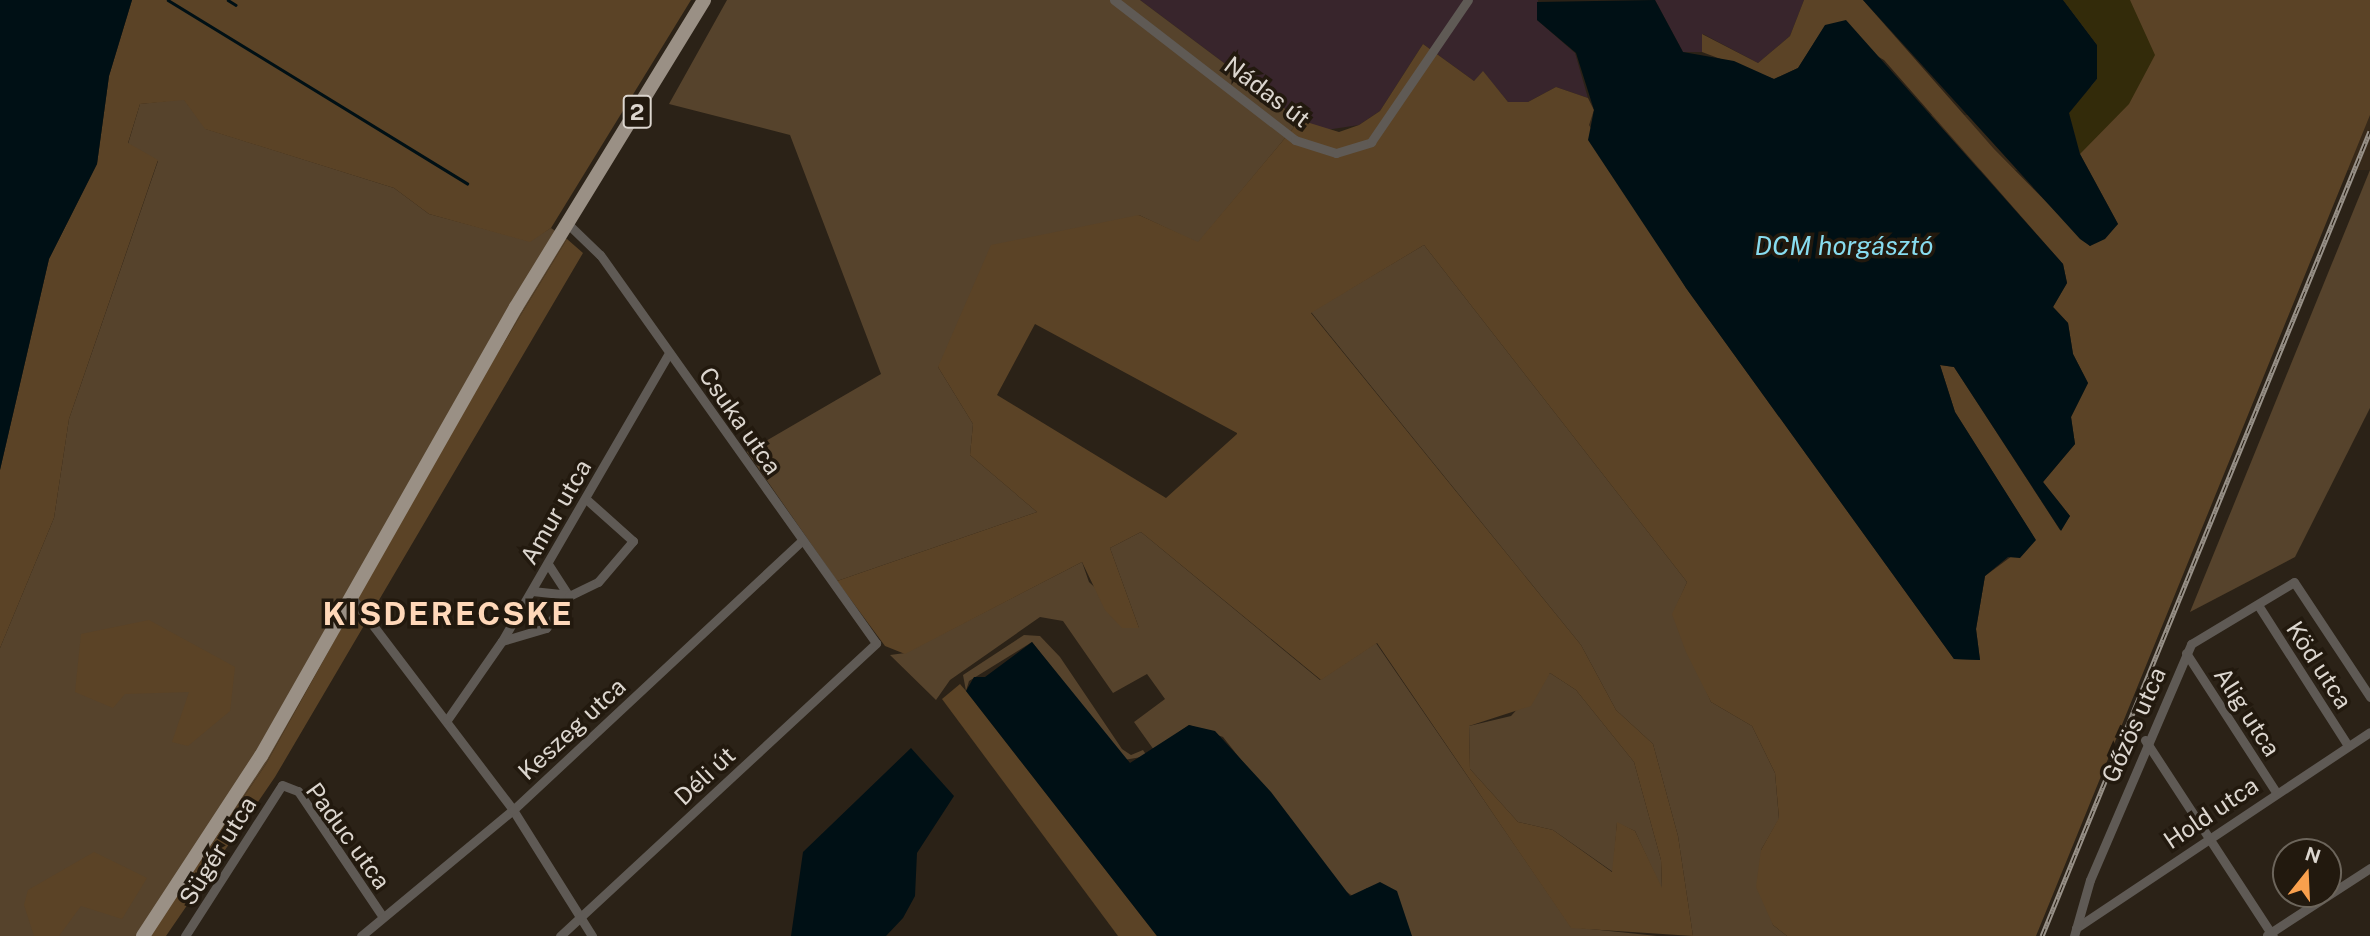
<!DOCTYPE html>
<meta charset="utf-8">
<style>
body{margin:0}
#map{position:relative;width:2370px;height:936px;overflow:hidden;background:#2b2217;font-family:"Public Sans",sans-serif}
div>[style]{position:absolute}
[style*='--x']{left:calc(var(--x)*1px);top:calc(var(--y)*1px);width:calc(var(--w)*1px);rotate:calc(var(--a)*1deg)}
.built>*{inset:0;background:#372919;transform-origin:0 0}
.industrial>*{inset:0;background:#38252c}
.green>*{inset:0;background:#56432c}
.forest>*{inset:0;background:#5b4326}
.sand>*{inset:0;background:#332b0a}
.water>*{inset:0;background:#001015}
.stream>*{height:2.5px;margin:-1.25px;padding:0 1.25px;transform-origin:1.25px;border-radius:1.25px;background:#001015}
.minor>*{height:9px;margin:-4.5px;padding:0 4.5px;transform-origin:4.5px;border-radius:4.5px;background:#5f5a55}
.primary>*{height:14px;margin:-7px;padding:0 7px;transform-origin:7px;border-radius:7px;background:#9a9085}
.rail>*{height:5px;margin-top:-2.5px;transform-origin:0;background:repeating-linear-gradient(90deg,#22190e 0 8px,#989188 0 16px);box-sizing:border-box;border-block:2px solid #989188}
span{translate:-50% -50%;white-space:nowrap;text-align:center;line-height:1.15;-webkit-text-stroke:7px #22190e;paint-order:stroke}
.shield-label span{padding:2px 5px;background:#22190e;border:2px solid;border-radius:5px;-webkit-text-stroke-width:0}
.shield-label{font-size:23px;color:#dcd6cf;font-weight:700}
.street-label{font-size:24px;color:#dcd6cf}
.water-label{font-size:26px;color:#88dcef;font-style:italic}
.district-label{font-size:32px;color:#ffd8b9;font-weight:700;letter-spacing:2px}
.north{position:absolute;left:2272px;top:838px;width:70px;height:70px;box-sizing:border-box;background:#22190e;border:2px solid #6c655b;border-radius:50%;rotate:18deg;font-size:19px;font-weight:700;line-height:28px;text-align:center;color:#dcd6cf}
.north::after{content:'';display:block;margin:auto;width:24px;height:32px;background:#f9a04d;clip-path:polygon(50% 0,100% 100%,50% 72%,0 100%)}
</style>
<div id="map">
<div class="built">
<i style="left:2370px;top:115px;width:55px;height:886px;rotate:90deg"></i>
</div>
<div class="industrial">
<i style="clip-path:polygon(1140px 0,1538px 0,1537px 20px,1575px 53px,1588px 98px,1556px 87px,1528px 102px,1508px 102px,1483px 72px,1474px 81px,1423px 44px,1380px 111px,1359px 125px,1326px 130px,1300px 120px)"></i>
<i style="clip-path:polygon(1655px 0,1804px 0,1790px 36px,1758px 63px,1703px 34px,1702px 52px,1683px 52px)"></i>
</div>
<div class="green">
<i style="clip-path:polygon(727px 0,1140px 0,1300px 120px,1198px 243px,1139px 215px,938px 367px,973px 424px,970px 455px,1037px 512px,837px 581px,747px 452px,881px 374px,790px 135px,669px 104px)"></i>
<i style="clip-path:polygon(184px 99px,206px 129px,394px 188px,429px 214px,529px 241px,551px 228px,567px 239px,452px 428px,266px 764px,149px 936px,0 936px,0 648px,54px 518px,69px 419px,158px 161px,128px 144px,140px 104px)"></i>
<i style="clip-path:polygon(2370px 170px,2370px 408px,2295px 557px,2190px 612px)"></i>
<i style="clip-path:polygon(1424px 245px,1687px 582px,1673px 614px,1711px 702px,1752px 726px,1775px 773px,1779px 819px,1761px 850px,1773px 925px,1787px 936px,1693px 936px,1678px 836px,1653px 744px,1616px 710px,1581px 645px,1311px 312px)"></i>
<i style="clip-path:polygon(1141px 532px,1320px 680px,1376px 643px,1571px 927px,1657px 936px,1412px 936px,1367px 888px,1354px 897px,1344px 890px,1223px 737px,1189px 725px,1154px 750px,1134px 722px,1165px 699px,1147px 674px,1113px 693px,1063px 621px,1040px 617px,950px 680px,936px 700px,890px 655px,905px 653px,1082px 562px,1089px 582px,1139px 628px,1110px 548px)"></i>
<i style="clip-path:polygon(1024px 635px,1040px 636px,1060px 657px,1122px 749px,1131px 755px,1143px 750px,1147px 756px,1124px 760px,1032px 642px,969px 681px,966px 691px,963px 675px)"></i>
<i style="clip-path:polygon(1550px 673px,1576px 690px,1634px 762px,1661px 860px,1662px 890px,1635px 831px,1617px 823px,1613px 872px,1553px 830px,1518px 822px,1470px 769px,1469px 726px,1511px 716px)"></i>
</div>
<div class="forest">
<i style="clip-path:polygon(132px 0,691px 0,551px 228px,530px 242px,429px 214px,394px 188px,205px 129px,184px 100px,140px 104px,128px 143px,158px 160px,69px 419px,54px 518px,0 648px,0 470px,49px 259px,97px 164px,109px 76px)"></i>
<i style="clip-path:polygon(evenodd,1804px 0,1863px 0,1994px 149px,2090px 246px,2118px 224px,2080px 154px,2097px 45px,2063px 0,2370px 0,2370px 115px,2036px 936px,1787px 936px,1773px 925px,1756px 887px,1761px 850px,1779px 818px,1775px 773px,1752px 726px,1711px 702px,1686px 652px,1672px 614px,1687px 582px,1424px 245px,1311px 313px,1581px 645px,1616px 710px,1653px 744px,1678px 836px,1693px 936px,1571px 928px,1377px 643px,1321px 680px,1141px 532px,1110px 548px,1139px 628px,1122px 628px,1105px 610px,1082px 562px,905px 654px,885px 646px,837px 581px,1037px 512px,970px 455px,973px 424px,938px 367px,991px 245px,1139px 215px,1198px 242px,1300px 120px,1339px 132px,1359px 125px,1380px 111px,1423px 44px,1474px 81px,1483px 71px,1508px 102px,1528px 102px,1556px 87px,1588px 98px,1594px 110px,1589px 125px,1686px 288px,1954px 659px,1980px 660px,1976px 629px,1985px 576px,2035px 539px,1955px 412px,1940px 365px,1954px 367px,2060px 530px,2070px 516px,2043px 482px,2075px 444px,2071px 417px,2088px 383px,2073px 354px,2068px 323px,2053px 307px,2067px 283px,2063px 264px,1884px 60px,1825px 26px,1798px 68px,1774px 79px,1702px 52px,1702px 34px,1758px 63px,1790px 36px,1804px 0,1035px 324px,1237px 433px,1237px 434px,1166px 498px,997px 395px,1035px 324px,1804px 0,1550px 673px,1576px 690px,1634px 762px,1661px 860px,1662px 888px,1635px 831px,1617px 822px,1612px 872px,1553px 830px,1518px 822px,1470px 769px,1469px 726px,1531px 706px,1550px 673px)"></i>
<i style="clip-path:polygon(567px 239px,583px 253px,275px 777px,166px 936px,149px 936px,266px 764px,452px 428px)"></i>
<i style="clip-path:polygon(149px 620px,235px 667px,230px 711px,188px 746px,172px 742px,189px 692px,125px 694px,113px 708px,75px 692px,81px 634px)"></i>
<i style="clip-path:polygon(960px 684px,966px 691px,1157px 936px,1118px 936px,942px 699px)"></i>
<i style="clip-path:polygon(94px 852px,147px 878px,122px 919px,81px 906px,59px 936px,34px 936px,24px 905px,28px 890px)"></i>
</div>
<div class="sand">
<i style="clip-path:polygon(2063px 0,2130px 0,2155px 55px,2129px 104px,2080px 154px,2069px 113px,2097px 79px,2097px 45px)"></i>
</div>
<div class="water">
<i style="clip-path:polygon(0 0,132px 0,109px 76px,97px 164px,49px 259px,0 470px)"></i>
<i style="clip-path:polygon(1655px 0,1683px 52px,1734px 61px,1774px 79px,1798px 68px,1825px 25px,1846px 20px,2063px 264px,2067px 283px,2053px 307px,2068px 323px,2073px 354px,2088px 383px,2071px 417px,2075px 444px,2043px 482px,2070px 516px,2061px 531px,1954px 367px,1940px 365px,1955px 412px,2036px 540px,2020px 558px,2008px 557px,1985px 576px,1976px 629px,1980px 660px,1954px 659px,1686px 288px,1588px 140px,1594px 110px,1576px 53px,1537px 20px,1537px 2px)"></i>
<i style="clip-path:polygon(1863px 0,2063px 0,2097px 45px,2097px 79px,2069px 113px,2080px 154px,2118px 224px,2105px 239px,2090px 246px,2080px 239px)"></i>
<i style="clip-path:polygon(1032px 642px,1130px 763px,1189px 725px,1215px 731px,1271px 792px,1350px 896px,1380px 882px,1397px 891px,1412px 936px,1157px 936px,966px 691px,974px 677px,985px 677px)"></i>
<i style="clip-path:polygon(911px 748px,954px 796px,917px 853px,915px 896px,903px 918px,886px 936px,791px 936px,803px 852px)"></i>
</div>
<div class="stream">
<i style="--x:168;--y:0;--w:351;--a:31.5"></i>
<i style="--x:228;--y:0;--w:9;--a:32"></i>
</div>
<div class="minor">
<i style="--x:1114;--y:0;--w:229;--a:37.7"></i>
<i style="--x:1295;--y:140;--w:43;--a:17.6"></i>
<i style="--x:1336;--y:153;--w:37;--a:-17"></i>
<i style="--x:1371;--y:142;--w:172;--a:-55.7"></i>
<i style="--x:548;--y:564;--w:38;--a:57"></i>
<i style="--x:532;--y:591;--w:36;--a:6"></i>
<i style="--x:353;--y:599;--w:265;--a:52.8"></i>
<i style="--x:513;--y:810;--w:149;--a:57.9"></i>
<i style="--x:2258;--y:605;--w:167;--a:57.4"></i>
<i style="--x:502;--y:641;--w:46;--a:-16.5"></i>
<i style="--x:546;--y:628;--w:39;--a:-54"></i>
<i style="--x:569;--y:596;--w:32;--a:-26"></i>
<i style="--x:598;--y:582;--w:54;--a:-49.5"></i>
<i style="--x:633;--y:541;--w:63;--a:-138.2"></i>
<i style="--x:2186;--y:653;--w:166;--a:57.1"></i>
<i style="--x:447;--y:720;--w:96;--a:-55.2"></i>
<i style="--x:502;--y:641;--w:333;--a:-59.9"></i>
<i style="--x:2145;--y:740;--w:234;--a:56.9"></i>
<i style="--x:2076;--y:928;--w:353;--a:-33.7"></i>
<i style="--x:2267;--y:935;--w:123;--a:-33"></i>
<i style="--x:185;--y:936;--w:179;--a:-57.3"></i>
<i style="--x:282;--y:785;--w:17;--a:21"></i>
<i style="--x:298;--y:791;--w:148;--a:56"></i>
<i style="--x:361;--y:936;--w:197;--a:-39.7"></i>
<i style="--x:513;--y:810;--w:394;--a:-43"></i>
<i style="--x:560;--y:936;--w:431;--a:-42.8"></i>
<i style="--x:876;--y:643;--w:476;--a:-125.4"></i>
<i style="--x:600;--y:255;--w:45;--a:-135.9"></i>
<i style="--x:2074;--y:936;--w:58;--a:-74.1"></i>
<i style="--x:2090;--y:880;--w:257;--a:-66.8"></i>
<i style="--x:2191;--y:644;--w:120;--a:-31"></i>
<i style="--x:2294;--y:582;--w:138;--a:56.5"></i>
</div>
<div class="primary">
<i style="--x:143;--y:936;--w:215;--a:-56.8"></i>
<i style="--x:261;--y:756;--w:516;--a:-60.41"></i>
<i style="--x:516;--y:307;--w:360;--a:-58.5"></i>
</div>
<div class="rail">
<i style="--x:2042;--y:936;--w:869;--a:-67.83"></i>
</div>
<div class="shield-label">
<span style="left:637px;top:112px">2</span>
</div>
<div class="street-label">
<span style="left:1267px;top:92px;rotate:37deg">Nádas út</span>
<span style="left:740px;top:421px;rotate:55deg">Csuka utca</span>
<span style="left:556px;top:512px;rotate:-60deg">Amur utca</span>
<span style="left:2319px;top:665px;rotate:57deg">Köd utca</span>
<span style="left:2247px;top:712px;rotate:57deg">Alig utca</span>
<span style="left:2134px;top:725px;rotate:-66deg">Gőzös utca</span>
<span style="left:572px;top:729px;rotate:-43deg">Keszeg utca</span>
<span style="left:705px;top:776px;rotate:-43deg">Déli út</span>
<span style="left:2211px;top:813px;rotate:-34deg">Hold utca</span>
<span style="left:348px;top:836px;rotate:54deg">Paduc utca</span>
<span style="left:218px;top:851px;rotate:-58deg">Sügér utca</span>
</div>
<div class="water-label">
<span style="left:1844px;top:246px">DCM horgásztó</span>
</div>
<div class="district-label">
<span style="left:448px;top:614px">KISDERECSKE</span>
</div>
<div class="north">N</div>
</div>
